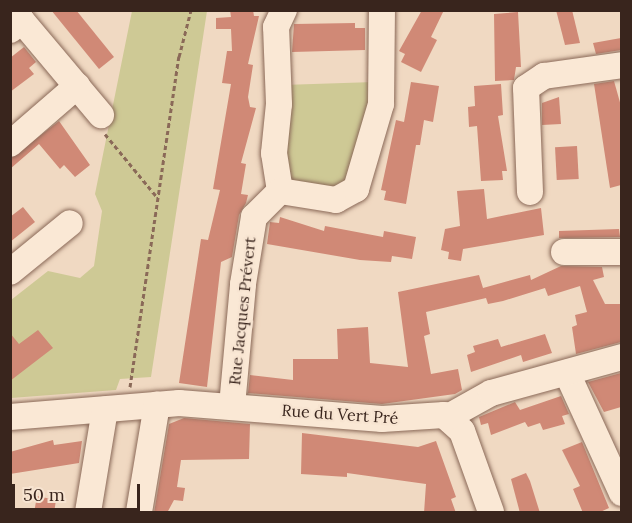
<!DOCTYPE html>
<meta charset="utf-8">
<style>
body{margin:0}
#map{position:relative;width:632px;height:523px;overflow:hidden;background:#f0d9c2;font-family:Lora,serif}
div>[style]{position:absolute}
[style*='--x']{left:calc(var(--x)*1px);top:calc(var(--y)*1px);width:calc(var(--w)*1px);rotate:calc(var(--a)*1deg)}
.green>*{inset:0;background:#cec995}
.building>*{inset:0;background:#d08976;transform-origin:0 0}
.path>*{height:3px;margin-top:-1.5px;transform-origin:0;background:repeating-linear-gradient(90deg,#8a6958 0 4.5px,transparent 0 7.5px)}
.roads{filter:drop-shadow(0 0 2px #8a6958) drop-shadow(0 0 2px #8a6958)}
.minor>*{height:26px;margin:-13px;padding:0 13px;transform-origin:13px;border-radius:13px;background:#fae8d5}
span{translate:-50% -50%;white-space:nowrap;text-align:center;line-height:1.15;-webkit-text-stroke:4.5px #f7e4d1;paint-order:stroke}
.street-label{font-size:16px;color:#39251d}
.frame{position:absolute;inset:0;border:12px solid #39251d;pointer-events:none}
.scale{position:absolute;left:12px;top:484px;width:128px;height:27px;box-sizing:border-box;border:3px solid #39251d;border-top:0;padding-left:8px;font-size:18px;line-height:21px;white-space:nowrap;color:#39251d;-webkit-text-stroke:4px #f7e4d1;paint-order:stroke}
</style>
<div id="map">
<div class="green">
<i style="clip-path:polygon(132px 11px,207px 11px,151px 377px,120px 379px,116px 390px,11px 398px,11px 300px,48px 271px,80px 278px,94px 266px,102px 211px,95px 194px)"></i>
<i style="clip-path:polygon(374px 82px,343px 192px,290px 186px,279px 154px,283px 85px)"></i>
</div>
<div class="building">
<i style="clip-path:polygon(51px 10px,76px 10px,114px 57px,99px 69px)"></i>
<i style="clip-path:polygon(230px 10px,253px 10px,254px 16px,259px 16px,248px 64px,253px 65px,248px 97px,250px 107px,256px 108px,241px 163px,246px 164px,241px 194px,248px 195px,246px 203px,239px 215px,232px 257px,221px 262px,207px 387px,179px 383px,201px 239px,208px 240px,220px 190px,213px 189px,231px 84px,222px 83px,227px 51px,232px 51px,231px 29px,216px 29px,216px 18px,231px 17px)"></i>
<i style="clip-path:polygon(422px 10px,444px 10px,431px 37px,437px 40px,421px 72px,401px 62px,405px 54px,399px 51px)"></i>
<i style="clip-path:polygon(556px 10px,572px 10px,580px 43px,565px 45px)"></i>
<i style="clip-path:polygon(518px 12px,521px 67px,516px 67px,514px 80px,495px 81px,494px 14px)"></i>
<i style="clip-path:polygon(355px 23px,355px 28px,365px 28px,365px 50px,292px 52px,294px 24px)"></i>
<i style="clip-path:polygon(621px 38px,621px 50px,596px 54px,593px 43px)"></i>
<i style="clip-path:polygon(24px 47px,36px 62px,29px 68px,34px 74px,10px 92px,10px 58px)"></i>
<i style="clip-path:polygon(614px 81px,621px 106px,621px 185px,610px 188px,594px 84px)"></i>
<i style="clip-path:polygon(411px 82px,439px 86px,433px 122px,424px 120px,420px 145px,416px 145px,406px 204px,384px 200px,386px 191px,381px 190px,396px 120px,404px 122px)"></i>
<i style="clip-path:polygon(501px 84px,503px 115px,498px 116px,507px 171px,502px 171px,503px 180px,481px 181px,477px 126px,469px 127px,468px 107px,475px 106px,474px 86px)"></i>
<i style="clip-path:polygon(559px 97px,561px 124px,542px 125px,542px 103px)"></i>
<i style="clip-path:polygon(59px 121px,90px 165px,75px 177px,64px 165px,60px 169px,39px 144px,10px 169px,10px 159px)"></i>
<i style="left:577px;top:146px;width:33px;height:22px;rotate:87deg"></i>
<i style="clip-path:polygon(484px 189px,487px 219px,541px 208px,544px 235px,463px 249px,461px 261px,448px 259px,449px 252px,441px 250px,445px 229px,460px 226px,457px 191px)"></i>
<i style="clip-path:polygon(23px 207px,35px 222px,10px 242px,10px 217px)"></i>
<i style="clip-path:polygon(280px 217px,324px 231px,325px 226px,383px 237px,384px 231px,416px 237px,412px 259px,392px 256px,391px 262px,360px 260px,267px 244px,270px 222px,279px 223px)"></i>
<i style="clip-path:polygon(619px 229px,620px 237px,559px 238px,559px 231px)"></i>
<i style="clip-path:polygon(561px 266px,602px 267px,604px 277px,593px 280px,605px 304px,621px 304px,621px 342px,576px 354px,572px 327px,577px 325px,575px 315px,587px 312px,580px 286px,548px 296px,545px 288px,503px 301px,488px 304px,486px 298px,426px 312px,430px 334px,424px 336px,431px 374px,458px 369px,462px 390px,455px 394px,382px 404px,248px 393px,250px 375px,293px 380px,293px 359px,338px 359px,337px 329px,368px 327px,370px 363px,408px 367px,398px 292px,479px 275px,483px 288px,530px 275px,531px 280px)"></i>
<i style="clip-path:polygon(38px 330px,53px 348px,10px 381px,10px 333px,19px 344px)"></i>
<i style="clip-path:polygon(545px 334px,552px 353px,523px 362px,521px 355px,471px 372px,467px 355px,475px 352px,473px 346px,498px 339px,501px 347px)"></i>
<i style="clip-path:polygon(621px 373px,621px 407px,604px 412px,588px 382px)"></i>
<i style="clip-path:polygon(561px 396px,569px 414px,562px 416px,565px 424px,543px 430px,540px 423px,528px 427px,525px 422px,491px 435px,488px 423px,481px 425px,479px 417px,515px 402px,520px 410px)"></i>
<i style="clip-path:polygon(184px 418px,250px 424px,249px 459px,181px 460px,177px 487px,185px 488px,183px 501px,174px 500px,167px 513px,154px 513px,169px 424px)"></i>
<i style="clip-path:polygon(302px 433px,418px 447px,436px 441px,456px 497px,451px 499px,456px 513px,424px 513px,426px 484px,347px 473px,347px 477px,301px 474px)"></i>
<i style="clip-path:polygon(53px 440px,54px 445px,82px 441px,79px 463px,10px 474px,10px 452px)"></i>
<i style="clip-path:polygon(582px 442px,609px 508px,598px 513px,583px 513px,573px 489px,580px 486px,562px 450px)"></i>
<i style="clip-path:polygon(526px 473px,530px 481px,540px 513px,520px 513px,511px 479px)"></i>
<i style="clip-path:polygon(37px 496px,56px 500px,54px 513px,34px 513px)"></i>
</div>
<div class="path">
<i style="--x:105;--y:134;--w:82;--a:50.5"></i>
<i style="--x:130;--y:387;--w:334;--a:-81.6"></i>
<i style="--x:179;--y:57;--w:49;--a:-75.7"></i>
</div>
<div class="roads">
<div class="minor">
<i style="--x:10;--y:30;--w:15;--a:-37"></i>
<i style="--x:22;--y:21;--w:123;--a:50"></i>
<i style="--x:10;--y:144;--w:89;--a:-40.9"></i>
<i style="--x:280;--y:191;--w:38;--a:-99"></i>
<i style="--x:274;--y:153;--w:49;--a:-84.2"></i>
<i style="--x:279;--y:104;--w:77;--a:-92.2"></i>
<i style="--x:276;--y:27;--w:19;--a:-65"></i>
<i style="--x:530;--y:192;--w:104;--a:-92.2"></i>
<i style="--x:526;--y:88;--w:22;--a:-34"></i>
<i style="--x:544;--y:76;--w:79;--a:-8"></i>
<i style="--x:564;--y:252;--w:58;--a:0"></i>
<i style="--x:10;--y:272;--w:77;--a:-39.2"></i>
<i style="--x:567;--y:373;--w:132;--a:65.4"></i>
<i style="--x:232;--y:406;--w:122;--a:-84.8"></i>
<i style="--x:243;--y:284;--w:68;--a:-80.7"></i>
<i style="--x:254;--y:217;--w:37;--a:-45"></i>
<i style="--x:280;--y:191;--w:57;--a:9.1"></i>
<i style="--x:336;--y:200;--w:23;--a:-29"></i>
<i style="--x:356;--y:189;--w:89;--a:-73.6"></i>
<i style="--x:381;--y:104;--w:94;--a:-89.4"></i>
<i style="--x:10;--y:417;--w:170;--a:-4.7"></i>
<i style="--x:179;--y:403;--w:204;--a:4.5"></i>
<i style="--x:382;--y:419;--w:62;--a:-3.7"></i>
<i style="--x:444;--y:415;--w:24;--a:42"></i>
<i style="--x:462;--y:431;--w:86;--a:70.3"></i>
<i style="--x:448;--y:417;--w:49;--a:-29.2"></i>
<i style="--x:491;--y:393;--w:136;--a:-15.4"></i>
<i style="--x:88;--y:512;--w:104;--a:-80.6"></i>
<i style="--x:139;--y:512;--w:109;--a:-80.5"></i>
</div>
</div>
<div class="street-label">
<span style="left:242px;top:311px;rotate:-84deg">Rue Jacques Prévert</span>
<span style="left:340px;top:414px;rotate:4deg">Rue du Vert Pré</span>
</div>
<div class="frame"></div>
<div class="scale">50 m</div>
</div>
